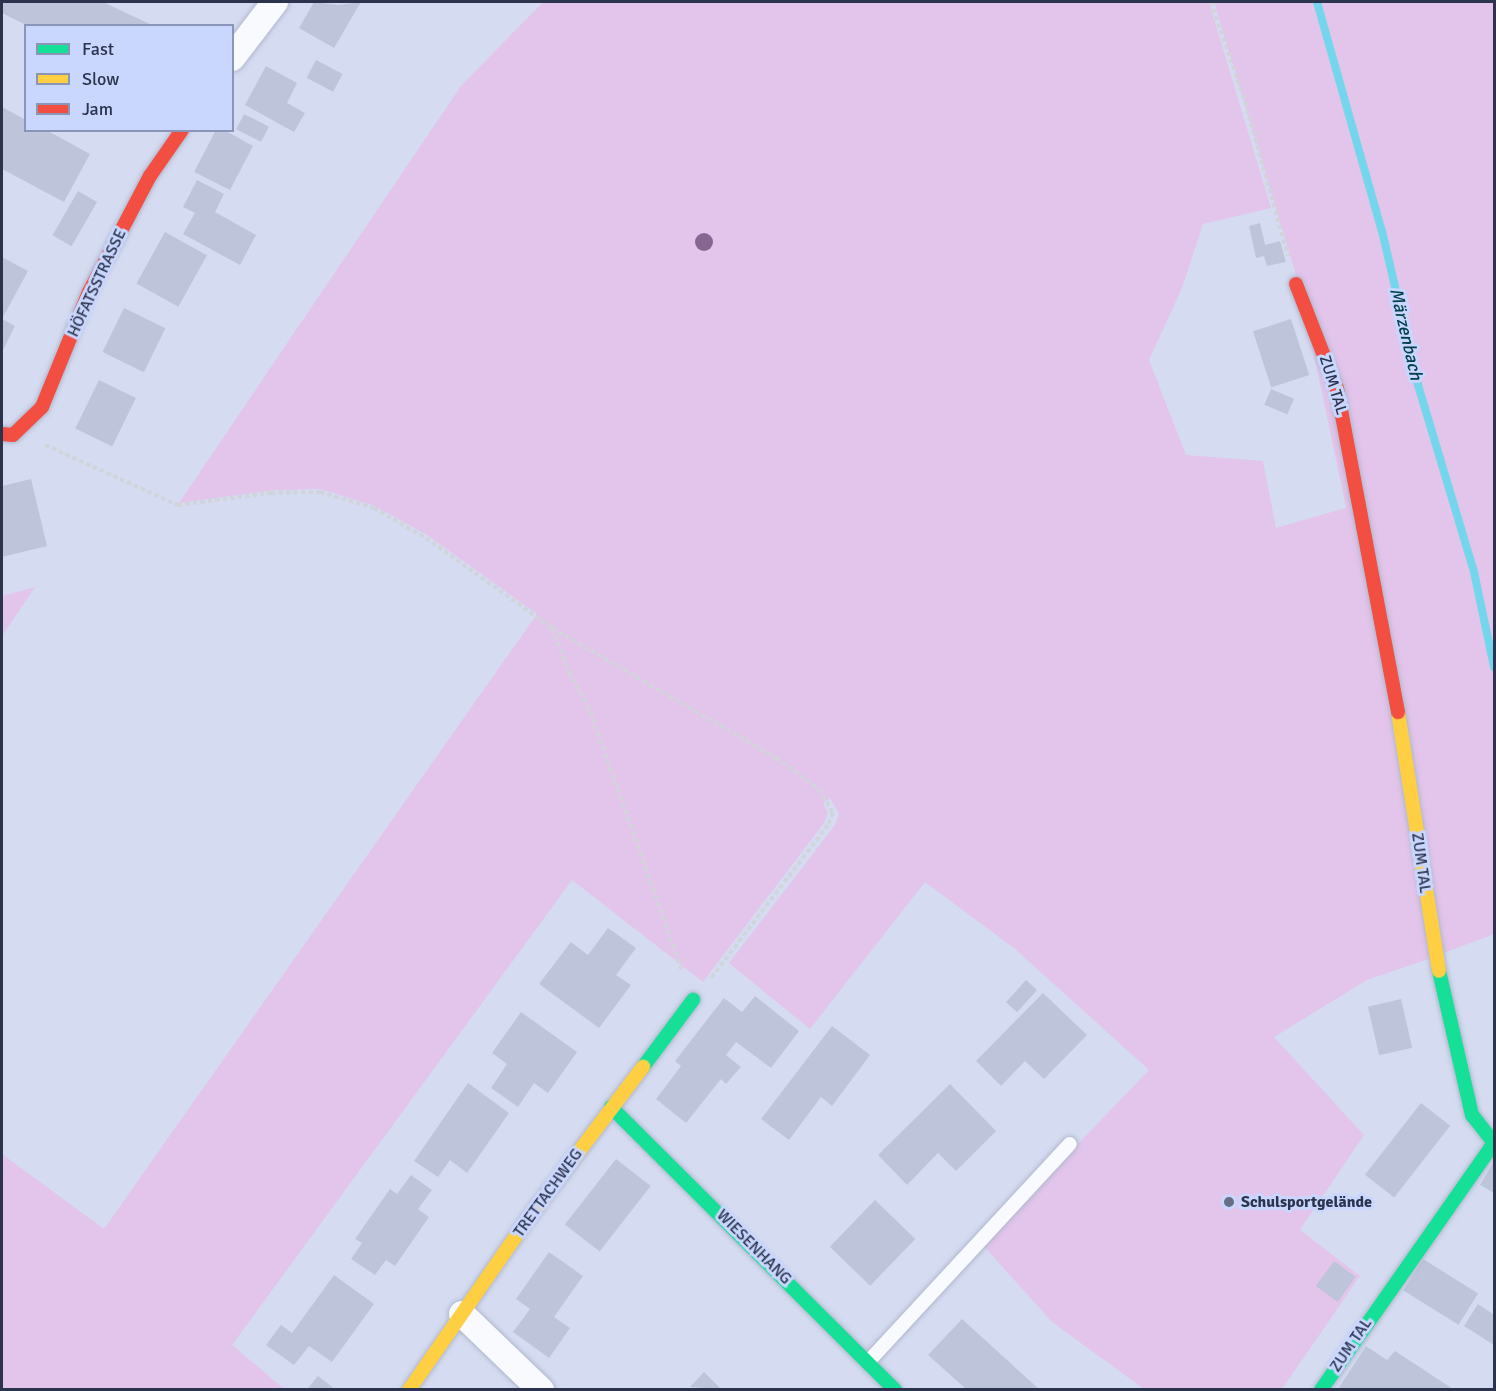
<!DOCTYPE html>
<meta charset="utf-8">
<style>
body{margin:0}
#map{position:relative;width:1496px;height:1391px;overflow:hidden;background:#d5dcf1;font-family:Signika,sans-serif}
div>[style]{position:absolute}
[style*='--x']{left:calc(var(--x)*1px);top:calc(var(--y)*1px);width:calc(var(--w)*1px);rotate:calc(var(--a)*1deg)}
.green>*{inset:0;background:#e3c4eb}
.stream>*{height:8px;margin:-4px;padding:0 4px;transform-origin:4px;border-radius:4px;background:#74d6ec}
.building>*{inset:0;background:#bec5da;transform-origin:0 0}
.path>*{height:4px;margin-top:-2px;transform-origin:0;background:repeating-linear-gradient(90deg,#d2d4db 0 4.5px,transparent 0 7.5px)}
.roads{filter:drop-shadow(0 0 2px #b1b8ce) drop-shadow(0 0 2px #b1b8ce)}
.lane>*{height:14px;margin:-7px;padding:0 7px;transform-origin:7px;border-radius:7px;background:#f9fafd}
.street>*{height:26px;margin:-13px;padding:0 13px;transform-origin:13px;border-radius:13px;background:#f9fafd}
.fast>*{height:14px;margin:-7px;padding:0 7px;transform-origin:7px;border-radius:7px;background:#16e098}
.slow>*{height:14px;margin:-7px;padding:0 7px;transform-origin:7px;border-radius:7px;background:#ffcf43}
.jam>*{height:14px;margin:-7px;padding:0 7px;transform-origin:7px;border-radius:7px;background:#f24e42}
.trees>*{width:18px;height:18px;margin:-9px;border-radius:50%;background:#876691}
.dots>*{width:16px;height:16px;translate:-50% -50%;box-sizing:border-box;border:3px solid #c9d6fd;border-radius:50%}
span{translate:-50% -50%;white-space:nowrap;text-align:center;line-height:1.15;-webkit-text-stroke:6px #c9d6fd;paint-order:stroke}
.street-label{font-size:16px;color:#2b334d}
.poi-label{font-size:16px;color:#2b334d;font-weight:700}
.left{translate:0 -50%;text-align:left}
.water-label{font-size:18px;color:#01414b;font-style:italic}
.frame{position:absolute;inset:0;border:3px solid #2b334d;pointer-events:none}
.legend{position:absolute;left:24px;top:24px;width:210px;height:108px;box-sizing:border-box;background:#c9d6fd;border:2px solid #8a95b7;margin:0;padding:8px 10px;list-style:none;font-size:18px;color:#2b334d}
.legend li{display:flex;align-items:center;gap:12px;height:30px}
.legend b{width:30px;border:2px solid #8a95b7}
</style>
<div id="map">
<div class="green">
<i style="clip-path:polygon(543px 2px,1209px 2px,1271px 208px,1203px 224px,1182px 288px,1149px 360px,1186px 455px,1263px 461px,1276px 528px,1356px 505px,1431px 958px,1367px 980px,1274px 1037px,1364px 1135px,1300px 1230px,1360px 1276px,1282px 1389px,1144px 1389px,1052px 1322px,982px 1244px,1149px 1070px,1015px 949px,925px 882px,810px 1029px,729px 963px,835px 825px,839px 814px,830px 798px,823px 803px,828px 813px,824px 823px,703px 982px,572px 880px,232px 1345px,284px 1389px,2px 1389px,2px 1154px,104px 1229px,537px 614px,427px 535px,375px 506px,321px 489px,274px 490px,179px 503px,461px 86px)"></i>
<i style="clip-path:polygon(1214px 2px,1494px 2px,1494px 934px,1441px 954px,1299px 285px)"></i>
<i style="clip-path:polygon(35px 587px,2px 636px,2px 596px)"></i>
</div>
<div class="stream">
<i style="--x:1317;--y:2;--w:238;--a:74.2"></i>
<i style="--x:1382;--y:231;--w:158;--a:76.8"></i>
<i style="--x:1418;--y:385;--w:195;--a:73.3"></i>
<i style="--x:1474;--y:572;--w:97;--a:78.1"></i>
</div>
<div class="building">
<i style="clip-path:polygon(2px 2px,103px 2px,154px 26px,28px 26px,2px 13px)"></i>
<i style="clip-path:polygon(314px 2px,338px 5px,361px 2px,334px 48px,299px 28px)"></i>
<i style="left:316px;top:60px;width:30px;height:20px;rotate:28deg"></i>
<i style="clip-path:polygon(266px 66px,297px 83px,287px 103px,305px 113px,294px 132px,245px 105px)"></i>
<i style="clip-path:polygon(2px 107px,26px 120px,26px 130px,46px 130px,90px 154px,64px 202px,2px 169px)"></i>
<i style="left:244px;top:114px;width:28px;height:17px;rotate:27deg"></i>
<i style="clip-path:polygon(216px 130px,224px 130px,253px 146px,230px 190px,194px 172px)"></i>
<i style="clip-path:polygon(197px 180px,224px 194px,215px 212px,256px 235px,240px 265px,183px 234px,195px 213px,183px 207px)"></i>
<i style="left:78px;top:191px;width:22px;height:51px;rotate:30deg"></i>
<i style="clip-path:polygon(1260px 223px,1265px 245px,1280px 241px,1286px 262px,1267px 266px,1264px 256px,1256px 258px,1249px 226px)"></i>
<i style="left:165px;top:232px;width:48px;height:59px;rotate:29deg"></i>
<i style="clip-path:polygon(2px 257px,28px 271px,2px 319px,15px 326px,2px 352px)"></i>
<i style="left:124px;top:308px;width:46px;height:49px;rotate:26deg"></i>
<i style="left:1291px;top:319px;width:59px;height:40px;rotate:72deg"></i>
<i style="left:99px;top:380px;width:41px;height:54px;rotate:26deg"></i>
<i style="left:1271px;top:389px;width:25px;height:17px;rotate:23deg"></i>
<i style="clip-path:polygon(31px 479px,47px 546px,2px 557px,2px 486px)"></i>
<i style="clip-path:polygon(608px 928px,636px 948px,616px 975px,631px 985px,599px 1028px,539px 984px,571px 942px,588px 955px)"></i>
<i style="left:1026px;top:980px;width:15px;height:30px;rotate:42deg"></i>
<i style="clip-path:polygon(1043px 993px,1087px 1035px,1044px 1079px,1025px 1061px,1001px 1086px,976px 1061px)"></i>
<i style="clip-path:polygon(755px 996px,799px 1031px,771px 1068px,736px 1042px,726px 1055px,741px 1067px,726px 1084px,721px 1079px,686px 1123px,656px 1099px,681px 1066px,675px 1061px,724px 998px,742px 1012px)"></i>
<i style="left:1401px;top:999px;width:50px;height:34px;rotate:77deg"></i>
<i style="clip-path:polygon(521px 1012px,577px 1052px,548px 1093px,534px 1083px,518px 1107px,491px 1088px,507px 1064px,492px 1053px)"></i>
<i style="clip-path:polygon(832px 1026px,870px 1055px,832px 1106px,821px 1097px,789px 1140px,761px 1119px)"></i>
<i style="clip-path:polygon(468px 1083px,509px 1113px,467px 1173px,450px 1160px,438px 1177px,414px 1161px)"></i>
<i style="clip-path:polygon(950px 1084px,996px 1131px,956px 1171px,938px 1153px,907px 1185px,878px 1155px)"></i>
<i style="left:1421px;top:1103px;width:37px;height:91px;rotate:38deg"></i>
<i style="left:616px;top:1159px;width:44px;height:83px;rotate:38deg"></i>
<i style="clip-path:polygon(1494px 1161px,1494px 1193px,1480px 1185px)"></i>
<i style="clip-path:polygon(411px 1175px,432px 1190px,418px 1209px,429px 1217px,395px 1266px,386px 1260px,375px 1275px,351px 1259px,362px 1243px,355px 1239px,390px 1189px,397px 1194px)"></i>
<i style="left:875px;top:1200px;width:56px;height:65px;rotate:44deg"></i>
<i style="clip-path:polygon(549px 1252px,583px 1276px,554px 1317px,570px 1328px,549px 1358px,513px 1332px,530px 1309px,516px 1299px)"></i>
<i style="left:1423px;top:1259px;width:65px;height:37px;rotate:32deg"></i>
<i style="left:1334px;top:1261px;width:27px;height:31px;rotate:36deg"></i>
<i style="clip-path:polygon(334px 1275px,374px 1304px,332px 1362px,309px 1346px,294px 1365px,266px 1345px,281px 1325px,292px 1333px)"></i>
<i style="clip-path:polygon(1478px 1304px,1494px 1315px,1494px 1345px,1464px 1326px)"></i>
<i style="clip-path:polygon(962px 1319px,1019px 1371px,1039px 1389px,966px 1389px,928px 1355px)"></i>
<i style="clip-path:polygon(1366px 1346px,1387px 1360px,1395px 1351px,1453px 1389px,1338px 1389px)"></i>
<i style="clip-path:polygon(704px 1372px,720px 1388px,718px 1389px,690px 1387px)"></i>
<i style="clip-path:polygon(318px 1376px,335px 1389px,308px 1388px)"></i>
</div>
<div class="path">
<i style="--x:1211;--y:2;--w:106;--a:71.2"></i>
<i style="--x:1245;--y:102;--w:160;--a:74.4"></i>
<i style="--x:45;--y:445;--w:146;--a:24.3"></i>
<i style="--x:178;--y:505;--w:94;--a:-7.4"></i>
<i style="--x:271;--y:493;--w:49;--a:-1.2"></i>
<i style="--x:320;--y:492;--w:56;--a:16.5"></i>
<i style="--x:374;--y:508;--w:60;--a:30"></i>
<i style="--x:426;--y:538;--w:155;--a:35.5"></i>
<i style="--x:552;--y:628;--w:259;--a:30.1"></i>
<i style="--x:776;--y:758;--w:53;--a:35.8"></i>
<i style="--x:819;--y:789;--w:28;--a:60"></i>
<i style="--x:833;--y:813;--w:13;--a:113"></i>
<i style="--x:828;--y:825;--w:193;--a:127.4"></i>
<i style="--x:552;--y:628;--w:47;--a:68.9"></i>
<i style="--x:569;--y:672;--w:44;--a:61.7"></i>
<i style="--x:590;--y:711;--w:276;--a:70.5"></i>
</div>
<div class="roads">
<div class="lane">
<i style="--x:868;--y:1362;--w:297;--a:-47.2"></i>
</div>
<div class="street">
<i style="--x:232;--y:58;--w:71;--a:-52.5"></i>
<i style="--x:462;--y:1314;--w:110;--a:43.9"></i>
</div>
<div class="fast">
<i style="--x:643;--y:1067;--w:84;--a:-53.3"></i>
<i style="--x:611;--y:1107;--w:401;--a:44.9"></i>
<i style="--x:1321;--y:1390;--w:302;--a:-55"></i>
<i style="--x:1494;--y:1143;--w:36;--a:-128"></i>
<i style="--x:1472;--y:1115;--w:148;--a:-102.9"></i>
</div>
<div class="slow">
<i style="--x:1398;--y:712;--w:262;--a:81"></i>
<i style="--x:409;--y:1390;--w:208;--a:-55.2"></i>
<i style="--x:528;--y:1219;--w:191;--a:-52.9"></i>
</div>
<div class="jam">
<i style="--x:1296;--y:284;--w:113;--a:68.7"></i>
<i style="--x:1337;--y:389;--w:329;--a:79.3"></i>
<i style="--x:2;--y:434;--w:11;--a:5"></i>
<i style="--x:13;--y:435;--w:40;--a:-44"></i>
<i style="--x:42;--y:407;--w:124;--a:-67.8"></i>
<i style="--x:89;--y:292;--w:131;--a:-62.3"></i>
<i style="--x:150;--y:176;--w:56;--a:-55.2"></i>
</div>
</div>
<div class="trees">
<i style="left:704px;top:242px"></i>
</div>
<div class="dots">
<i style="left:1229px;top:1202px;background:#666e86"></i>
</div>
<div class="street-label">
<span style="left:97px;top:283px;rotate:-65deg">HÖFATSSTRASSE</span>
<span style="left:1333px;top:385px;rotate:73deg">ZUM TAL</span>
<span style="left:1421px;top:863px;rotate:82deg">ZUM TAL</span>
<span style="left:548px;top:1193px;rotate:-54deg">TRETTACHWEG</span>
<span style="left:754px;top:1247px;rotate:45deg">WIESENHANG</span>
<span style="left:1351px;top:1345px;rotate:-56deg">ZUM TAL</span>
</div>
<div class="poi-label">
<span class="left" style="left:1241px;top:1202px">Schulsportgelände</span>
</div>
<div class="water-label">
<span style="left:1406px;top:334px;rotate:77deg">Märzenbach</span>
</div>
<div class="frame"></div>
<ul class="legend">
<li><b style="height:8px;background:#16e098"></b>Fast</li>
<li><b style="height:8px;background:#ffcf43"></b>Slow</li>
<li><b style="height:8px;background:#f24e42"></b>Jam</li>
</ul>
</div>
